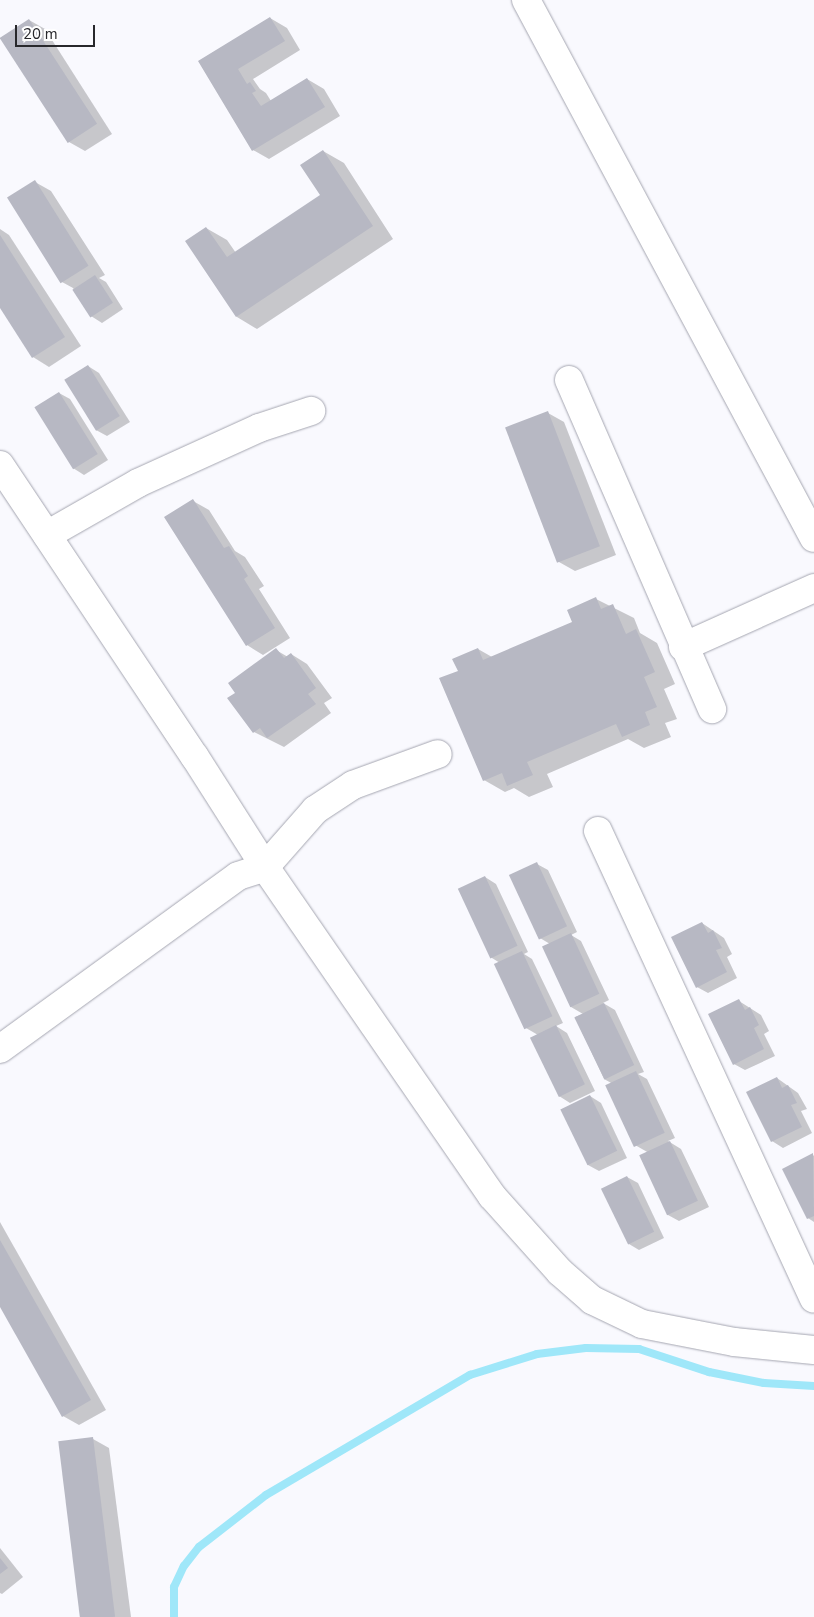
<!DOCTYPE html>
<style>
body{margin:0}
#map{position:relative;width:814px;height:1617px;overflow:hidden;background:#f9f9fe;font-family:"Nunito Sans",sans-serif}
div>[style]{position:absolute}
[style*='--x']{left:calc(var(--x)*1px);top:calc(var(--y)*1px);width:calc(var(--w)*1px);rotate:calc(var(--a)*1deg)}
.shadow>*{inset:0;background:#0003}
.stream>*{height:8px;margin:-4px;padding:0 4px;transform-origin:4px;border-radius:4px;background:#9fe7f9}
.building>*{inset:0;background:#b7b8c3;transform-origin:0 0}
.roads{filter:drop-shadow(0 0 1px #a5a6b1) drop-shadow(0 0 1px #a5a6b1)}
.minor>*{height:28px;margin:-14px;padding:0 14px;transform-origin:14px;border-radius:14px;background:#fff}
span{translate:-50% -50%;white-space:nowrap;text-align:center;line-height:1.15;-webkit-text-stroke:4px #fff;paint-order:stroke}
.scale{position:absolute;left:15px;top:25px;width:80px;height:22px;box-sizing:border-box;border:2px solid #28282c;border-top:0;padding-left:6px;font-size:15px;line-height:18px;white-space:nowrap;color:#28282c;-webkit-text-stroke:4px #fff;paint-order:stroke}
</style>
<div id="map">
<div class="shadow">
<i style="clip-path:polygon(270px 18px,287px 28px,300px 50px,253px 79px,260px 89px,266px 93px,271px 101px,307px 79px,324px 89px,340px 116px,269px 159px,253px 150px,199px 61px)"></i>
<i style="clip-path:polygon(29px 20px,45px 29px,112px 134px,85px 151px,69px 142px)"></i>
<i style="clip-path:polygon(323px 151px,344px 163px,393px 239px,257px 329px,237px 317px,206px 228px,227px 240px,236px 253px,322px 196px)"></i>
<i style="clip-path:polygon(35px 182px,51px 191px,105px 275px,99px 278px,106px 282px,123px 309px,102px 323px,91px 316px,73px 288px,62px 282px)"></i>
<i style="clip-path:polygon(0 229px,9px 235px,81px 346px,49px 367px,33px 357px,0 306px)"></i>
<i style="clip-path:polygon(88px 366px,99px 373px,130px 422px,107px 436px,96px 430px)"></i>
<i style="clip-path:polygon(59px 393px,70px 399px,108px 460px,84px 475px,73px 468px)"></i>
<i style="clip-path:polygon(548px 413px,564px 422px,616px 555px,575px 571px,559px 562px)"></i>
<i style="clip-path:polygon(193px 501px,209px 510px,235px 551px,245px 557px,264px 586px,259px 589px,290px 638px,263px 655px,247px 645px)"></i>
<i style="clip-path:polygon(596px 599px,634px 618px,640px 633px,657px 643px,675px 684px,664px 689px,677px 719px,665px 723px,671px 737px,644px 748px,628px 739px,547px 774px,553px 787px,529px 797px,514px 788px,505px 792px,484px 780px,459px 672px,478px 649px,492px 657px,574px 622px)"></i>
<i style="clip-path:polygon(276px 650px,288px 657px,291px 654px,307px 664px,332px 698px,324px 703px,331px 713px,284px 747px,254px 732px,237px 693px)"></i>
<i style="clip-path:polygon(537px 864px,548px 870px,577px 932px,571px 935px,581px 941px,609px 1000px,603px 1003px,615px 1010px,644px 1072px,638px 1074px,647px 1079px,675px 1138px,668px 1141px,681px 1149px,709px 1207px,679px 1221px,668px 1215px,649px 1153px,635px 1145px,613px 1084px,604px 1079px,575px 1017px,583px 1014px,571px 1007px,550px 944px,540px 938px)"></i>
<i style="clip-path:polygon(485px 877px,496px 884px,528px 952px,524px 954px,532px 959px,563px 1023px,556px 1026px,567px 1033px,595px 1091px,570px 1103px,559px 1096px,538px 1035px,526px 1028px,500px 963px,492px 958px)"></i>
<i style="clip-path:polygon(702px 923px,724px 938px,732px 954px,727px 957px,737px 978px,708px 993px,697px 987px)"></i>
<i style="clip-path:polygon(739px 1001px,761px 1015px,769px 1031px,764px 1034px,775px 1056px,745px 1070px,734px 1064px)"></i>
<i style="clip-path:polygon(777px 1078px,798px 1093px,807px 1109px,801px 1111px,812px 1133px,783px 1148px,772px 1141px)"></i>
<i style="clip-path:polygon(590px 1096px,601px 1103px,627px 1158px,599px 1171px,588px 1165px)"></i>
<i style="clip-path:polygon(813px 1155px,814px 1156px,814px 1222px,808px 1218px)"></i>
<i style="clip-path:polygon(627px 1177px,638px 1183px,664px 1238px,639px 1250px,629px 1244px)"></i>
<i style="clip-path:polygon(0 1222px,106px 1410px,79px 1425px,63px 1416px,0 1304px)"></i>
<i style="clip-path:polygon(93px 1439px,109px 1448px,131px 1617px,82px 1617px)"></i>
<i style="clip-path:polygon(0 1548px,23px 1577px,2px 1594px,0 1593px)"></i>
</div>
<div class="stream">
<i style="--x:174;--y:1617;--w:30;--a:-90"></i>
<i style="--x:174;--y:1587;--w:23;--a:-65"></i>
<i style="--x:184;--y:1566;--w:24;--a:-52"></i>
<i style="--x:199;--y:1547;--w:85;--a:-37.8"></i>
<i style="--x:266;--y:1495;--w:237;--a:-30.5"></i>
<i style="--x:470;--y:1375;--w:70;--a:-17.4"></i>
<i style="--x:537;--y:1354;--w:49;--a:-7"></i>
<i style="--x:586;--y:1348;--w:53;--a:1.1"></i>
<i style="--x:639;--y:1349;--w:74;--a:18.2"></i>
<i style="--x:709;--y:1372;--w:56;--a:11.3"></i>
<i style="--x:764;--y:1383;--w:50;--a:3.4"></i>
</div>
<div class="building">
<i style="clip-path:polygon(270px 17px,285px 41px,238px 69px,247px 84px,250px 82px,256px 91px,252px 93px,261px 106px,307px 78px,325px 107px,252px 151px,198px 61px)"></i>
<i style="left:29px;top:19px;width:125px;height:35px;rotate:57deg"></i>
<i style="clip-path:polygon(323px 150px,373px 226px,236px 317px,185px 241px,206px 227px,227px 257px,320px 195px,300px 165px)"></i>
<i style="left:35px;top:180px;width:101px;height:33px;rotate:58deg"></i>
<i style="clip-path:polygon(0 235px,65px 337px,32px 358px,0 308px)"></i>
<i style="left:95px;top:275px;width:33px;height:27px;rotate:57deg"></i>
<i style="left:88px;top:365px;width:60px;height:28px;rotate:58deg"></i>
<i style="left:59px;top:392px;width:73px;height:29px;rotate:58deg"></i>
<i style="left:548px;top:411px;width:145px;height:46px;rotate:69deg"></i>
<i style="clip-path:polygon(193px 499px,224px 548px,229px 546px,248px 576px,244px 579px,275px 628px,246px 646px,164px 517px)"></i>
<i style="clip-path:polygon(596px 597px,601px 609px,613px 604px,626px 634px,636px 629px,655px 672px,644px 677px,657px 707px,645px 712px,650px 725px,622px 737px,616px 724px,527px 762px,533px 775px,507px 786px,502px 773px,483px 781px,439px 678px,458px 671px,452px 659px,478px 648px,483px 660px,572px 622px,567px 610px)"></i>
<i style="clip-path:polygon(276px 648px,284px 658px,291px 653px,316px 688px,308px 694px,316px 704px,267px 738px,260px 728px,253px 733px,227px 698px,235px 693px,228px 683px)"></i>
<i style="left:537px;top:862px;width:71px;height:31px;rotate:65deg"></i>
<i style="left:485px;top:876px;width:77px;height:30px;rotate:65deg"></i>
<i style="clip-path:polygon(702px 922px,708px 933px,713px 930px,722px 948px,716px 950px,727px 972px,696px 988px,671px 937px)"></i>
<i style="left:571px;top:933px;width:67px;height:32px;rotate:65deg"></i>
<i style="left:522px;top:951px;width:72px;height:31px;rotate:65deg"></i>
<i style="clip-path:polygon(739px 999px,745px 1010px,750px 1007px,759px 1025px,754px 1028px,764px 1049px,733px 1065px,708px 1014px)"></i>
<i style="left:604px;top:1003px;width:69px;height:33px;rotate:64deg"></i>
<i style="left:556px;top:1025px;width:66px;height:29px;rotate:64deg"></i>
<i style="left:636px;top:1071px;width:68px;height:34px;rotate:65deg"></i>
<i style="clip-path:polygon(777px 1077px,782px 1088px,788px 1085px,797px 1103px,791px 1105px,802px 1127px,771px 1142px,746px 1092px)"></i>
<i style="left:590px;top:1095px;width:62px;height:33px;rotate:64deg"></i>
<i style="left:670px;top:1141px;width:66px;height:34px;rotate:65deg"></i>
<i style="clip-path:polygon(813px 1153px,814px 1216px,807px 1219px,782px 1169px)"></i>
<i style="left:627px;top:1176px;width:62px;height:29px;rotate:64deg"></i>
<i style="clip-path:polygon(0 1240px,91px 1400px,62px 1417px,0 1307px)"></i>
<i style="left:93px;top:1437px;width:181px;height:35px;rotate:83deg"></i>
<i style="clip-path:polygon(0 1558px,8px 1568px,0 1574px)"></i>
</div>
<div class="roads">
<div class="minor">
<i style="--x:526;--y:0;--w:610;--a:61.84"></i>
<i style="--x:569;--y:380;--w:359;--a:66.5"></i>
<i style="--x:0;--y:465;--w:351;--a:56.3"></i>
<i style="--x:195;--y:757;--w:130;--a:57.5"></i>
<i style="--x:265;--y:867;--w:400;--a:55.4"></i>
<i style="--x:492;--y:1196;--w:102;--a:48.2"></i>
<i style="--x:560;--y:1272;--w:43;--a:41.2"></i>
<i style="--x:592;--y:1300;--w:55;--a:25.6"></i>
<i style="--x:642;--y:1324;--w:94;--a:11.1"></i>
<i style="--x:734;--y:1342;--w:80;--a:5.7"></i>
<i style="--x:47;--y:535;--w:105;--a:-29.7"></i>
<i style="--x:138;--y:483;--w:133;--a:-24.4"></i>
<i style="--x:259;--y:428;--w:55;--a:-18.1"></i>
<i style="--x:683;--y:647;--w:144;--a:-24.2"></i>
<i style="--x:598;--y:831;--w:515;--a:65.22"></i>
<i style="--x:0;--y:1049;--w:294;--a:-36"></i>
<i style="--x:238;--y:876;--w:28;--a:-18"></i>
<i style="--x:265;--y:867;--w:76;--a:-48.7"></i>
<i style="--x:315;--y:810;--w:45;--a:-33.3"></i>
<i style="--x:353;--y:785;--w:90;--a:-20"></i>
</div>
</div>
<div class="scale">20 m</div>
</div>
